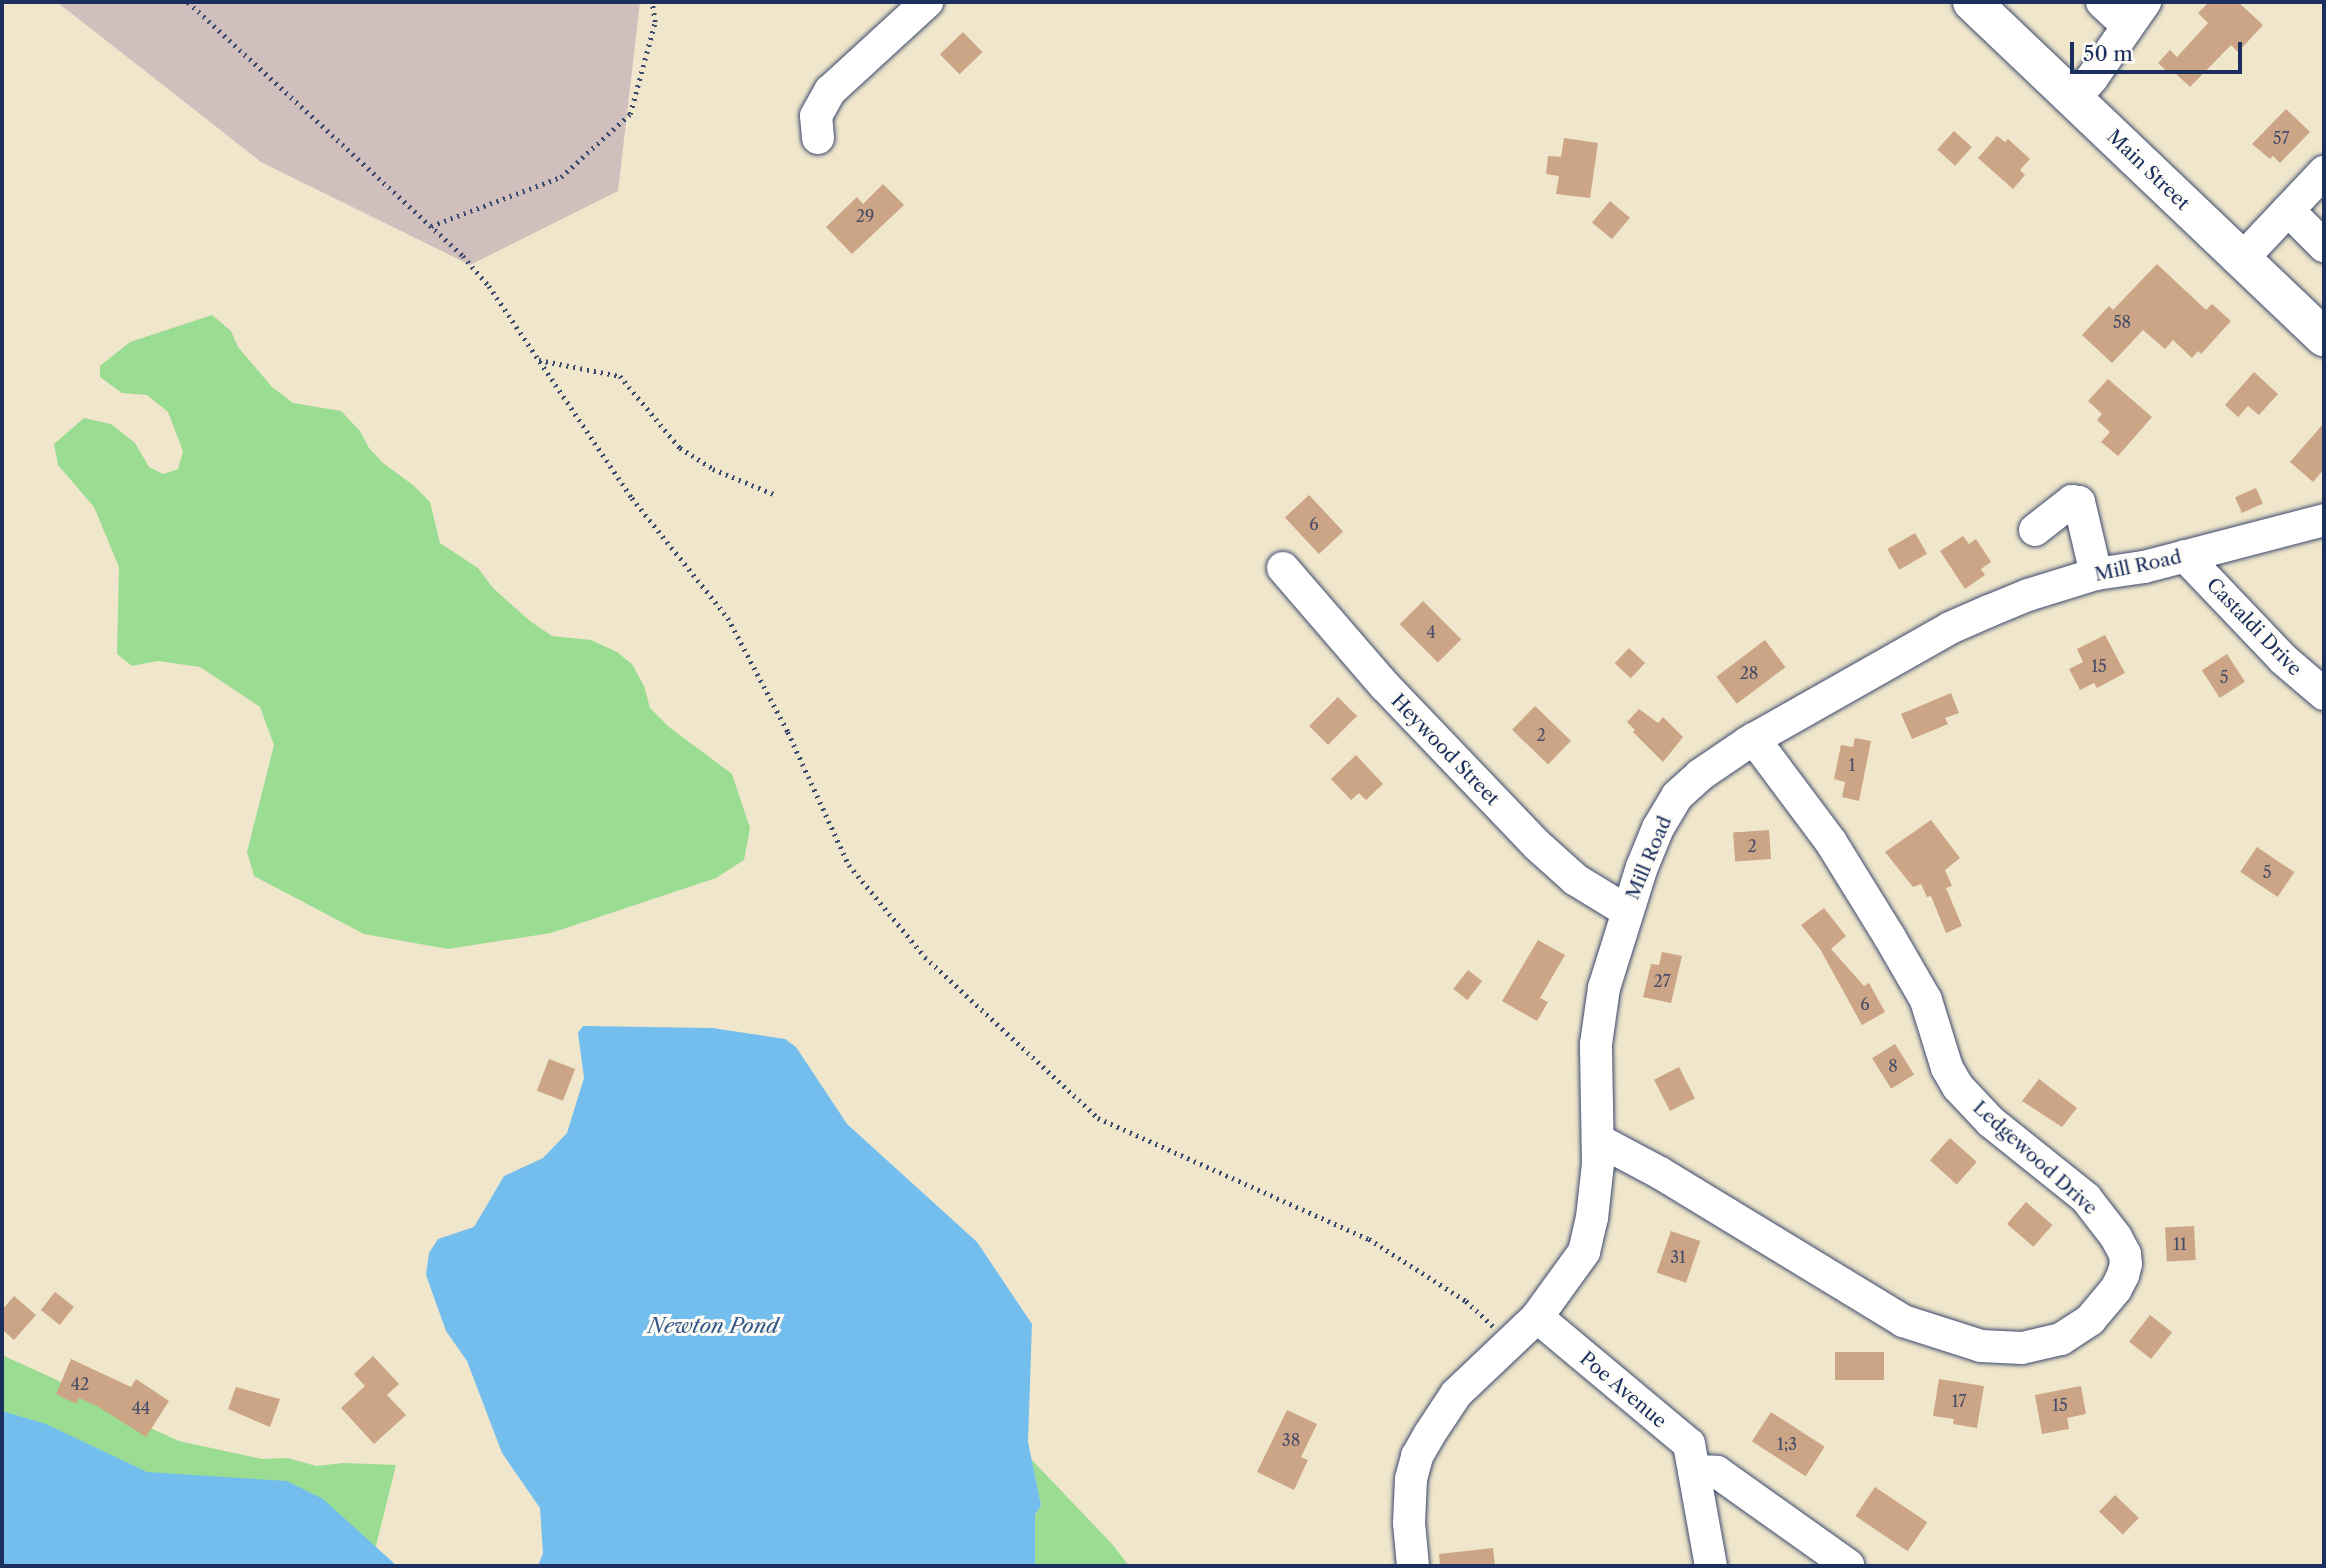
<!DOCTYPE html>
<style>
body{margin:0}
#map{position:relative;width:2326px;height:1568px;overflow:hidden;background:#efe6cb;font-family:"Libre Caslon Text",serif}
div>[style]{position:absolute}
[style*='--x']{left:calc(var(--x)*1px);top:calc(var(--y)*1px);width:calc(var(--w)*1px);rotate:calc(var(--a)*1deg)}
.industrial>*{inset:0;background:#d1bfbe}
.green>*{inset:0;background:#9bdc93}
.water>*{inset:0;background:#73beed}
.building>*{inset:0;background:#cba585;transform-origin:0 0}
.path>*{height:4.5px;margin-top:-2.25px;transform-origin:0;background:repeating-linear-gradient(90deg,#3b4a6e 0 2px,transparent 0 7px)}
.roads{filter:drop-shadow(0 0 2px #3b4a6e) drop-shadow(0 0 2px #3b4a6e)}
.minor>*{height:32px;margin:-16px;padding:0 16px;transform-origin:16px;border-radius:16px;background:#fff}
.major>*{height:38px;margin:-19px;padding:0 19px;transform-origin:19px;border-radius:19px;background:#fff}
span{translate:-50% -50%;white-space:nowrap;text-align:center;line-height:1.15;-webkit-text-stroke:6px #fdfcf7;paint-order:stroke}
.number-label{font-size:16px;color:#474c68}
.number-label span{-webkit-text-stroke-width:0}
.street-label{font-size:19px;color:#1b2f5e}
.water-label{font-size:21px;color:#355a89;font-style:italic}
.frame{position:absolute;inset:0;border:4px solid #1b2f5e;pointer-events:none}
.scale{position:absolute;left:2070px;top:42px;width:172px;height:32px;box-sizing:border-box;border:4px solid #1b2f5e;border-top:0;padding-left:9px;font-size:21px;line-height:24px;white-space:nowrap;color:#1b2f5e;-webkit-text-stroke:5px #fdfcf7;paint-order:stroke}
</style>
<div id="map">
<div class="industrial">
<i style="clip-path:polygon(57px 2px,640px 2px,618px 191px,470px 265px,261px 162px)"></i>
</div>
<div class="green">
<i style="clip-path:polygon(212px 315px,231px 331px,238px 347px,272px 387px,293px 403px,341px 411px,360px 431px,369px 448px,383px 463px,413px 485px,430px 502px,440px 543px,478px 568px,493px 588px,530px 621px,552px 636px,591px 640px,617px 652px,632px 664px,644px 686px,650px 708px,669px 727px,732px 774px,750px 828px,744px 860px,716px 878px,551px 933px,448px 949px,364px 934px,254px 876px,247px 852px,274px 745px,260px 707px,200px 667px,158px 661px,132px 666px,117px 654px,119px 567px,94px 507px,58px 465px,54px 444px,84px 418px,111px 424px,135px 443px,149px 467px,163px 474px,178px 469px,183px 451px,168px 412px,147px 395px,122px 393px,100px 377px,100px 366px,130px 342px)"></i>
<i style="clip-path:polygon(2px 1355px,59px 1381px,93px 1402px,179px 1441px,262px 1459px,288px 1458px,316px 1466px,343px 1463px,396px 1465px,371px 1566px,2px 1566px)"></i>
<i style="clip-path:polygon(1031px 1459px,1113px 1545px,1129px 1566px,1035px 1566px,1035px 1515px,1041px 1505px)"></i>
</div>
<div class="water">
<i style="clip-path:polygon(583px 1026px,712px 1028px,785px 1039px,796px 1047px,847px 1124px,977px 1242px,1032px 1324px,1028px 1442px,1041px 1505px,1035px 1515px,1035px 1566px,538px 1566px,543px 1553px,540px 1508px,502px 1453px,467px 1361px,446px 1331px,426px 1275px,429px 1253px,438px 1239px,474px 1227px,504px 1176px,543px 1158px,567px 1133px,584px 1078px,578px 1033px)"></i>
<i style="clip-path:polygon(2px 1411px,46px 1424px,147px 1472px,287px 1481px,323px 1499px,397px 1566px,2px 1566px)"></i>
</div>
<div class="building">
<i style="clip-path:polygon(2209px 2px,2238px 2px,2263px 25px,2238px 52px,2231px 45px,2190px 87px,2173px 71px,2170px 74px,2158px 63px,2170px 50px,2177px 57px,2208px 23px,2198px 13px)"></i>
<i style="left:963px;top:32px;width:28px;height:32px;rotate:46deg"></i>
<i style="clip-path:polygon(2286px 109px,2310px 132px,2280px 163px,2273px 156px,2270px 159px,2252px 144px)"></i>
<i style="left:1954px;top:131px;width:24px;height:25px;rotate:42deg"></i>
<i style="clip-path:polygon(1997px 136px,2005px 142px,2008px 139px,2030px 159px,2020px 170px,2025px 175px,2013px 189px,1978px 158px)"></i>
<i style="clip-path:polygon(1564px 138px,1598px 143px,1590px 198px,1556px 194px,1559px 176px,1546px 174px,1548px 156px,1561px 157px)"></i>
<i style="clip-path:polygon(883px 184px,904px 205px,852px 254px,826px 227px,857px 197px,863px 204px)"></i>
<i style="left:1610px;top:201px;width:26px;height:28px;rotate:40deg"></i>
<i style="clip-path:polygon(2157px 264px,2206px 310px,2212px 304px,2231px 321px,2201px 354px,2198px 351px,2192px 358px,2173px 340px,2165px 349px,2143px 330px,2112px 363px,2082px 335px,2109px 306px,2113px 310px)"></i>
<i style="clip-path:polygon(2254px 372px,2278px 394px,2259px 415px,2248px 406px,2238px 417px,2225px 405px)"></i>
<i style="clip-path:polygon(2108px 379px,2152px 417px,2118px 456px,2101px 442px,2110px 432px,2097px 420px,2102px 414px,2088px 401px)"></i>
<i style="clip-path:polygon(2324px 423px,2324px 469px,2313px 482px,2290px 462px)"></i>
<i style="left:2256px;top:488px;width:17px;height:23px;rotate:66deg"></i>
<i style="left:1309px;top:495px;width:50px;height:33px;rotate:47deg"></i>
<i style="left:1915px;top:533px;width:24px;height:32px;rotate:60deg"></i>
<i style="clip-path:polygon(1963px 536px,1969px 544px,1976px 539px,1991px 562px,1981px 569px,1985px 575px,1965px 589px,1940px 551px)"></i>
<i style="left:1423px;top:601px;width:54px;height:33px;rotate:45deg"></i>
<i style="clip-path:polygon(2105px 635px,2125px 673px,2097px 688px,2094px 683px,2080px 690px,2069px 669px,2083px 662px,2077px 649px)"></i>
<i style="left:1765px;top:640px;width:34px;height:61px;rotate:53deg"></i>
<i style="left:1629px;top:648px;width:22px;height:21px;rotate:43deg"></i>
<i style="left:2227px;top:654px;width:33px;height:30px;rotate:57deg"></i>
<i style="clip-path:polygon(1951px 693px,1959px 713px,1945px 718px,1948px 724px,1912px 739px,1901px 714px)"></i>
<i style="left:1338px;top:697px;width:27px;height:41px;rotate:45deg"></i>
<i style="left:1535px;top:706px;width:50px;height:33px;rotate:44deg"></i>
<i style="clip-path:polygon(1639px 709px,1658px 723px,1663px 717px,1683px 737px,1663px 762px,1633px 732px,1635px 730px,1627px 722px)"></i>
<i style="clip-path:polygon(1855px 738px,1871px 741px,1859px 801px,1842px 797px,1845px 782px,1834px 779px,1841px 745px,1853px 747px)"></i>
<i style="clip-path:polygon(1356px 755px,1383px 784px,1366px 800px,1359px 793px,1351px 800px,1331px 779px)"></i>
<i style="clip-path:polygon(1931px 820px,1960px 858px,1945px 870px,1952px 886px,1946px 888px,1962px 926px,1946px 933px,1931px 896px,1927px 897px,1921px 884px,1913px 887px,1885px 852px)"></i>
<i style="left:1769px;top:830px;width:29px;height:36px;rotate:86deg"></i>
<i style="left:2257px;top:847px;width:45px;height:30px;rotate:34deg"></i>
<i style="clip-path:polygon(1824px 908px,1846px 936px,1831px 949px,1864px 986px,1869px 983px,1885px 1012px,1862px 1025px,1820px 949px,1801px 925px)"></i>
<i style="clip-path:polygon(1538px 940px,1565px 955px,1540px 998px,1548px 1002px,1537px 1021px,1502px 1001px)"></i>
<i style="clip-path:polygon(1662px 952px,1682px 956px,1671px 1003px,1643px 997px,1651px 964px,1659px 965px)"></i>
<i style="left:1468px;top:970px;width:18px;height:24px;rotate:38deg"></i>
<i style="left:1895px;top:1044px;width:36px;height:27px;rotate:58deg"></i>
<i style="left:549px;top:1059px;width:28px;height:34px;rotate:21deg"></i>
<i style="left:1679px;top:1067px;width:35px;height:28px;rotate:63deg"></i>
<i style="clip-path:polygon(2039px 1079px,2077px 1108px,2062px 1127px,2022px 1101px)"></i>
<i style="left:1950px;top:1138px;width:36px;height:30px;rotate:42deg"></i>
<i style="left:2026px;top:1202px;width:35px;height:29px;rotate:41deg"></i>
<i style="left:2194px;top:1226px;width:34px;height:29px;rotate:87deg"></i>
<i style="left:1671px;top:1231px;width:31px;height:44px;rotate:19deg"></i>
<i style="left:55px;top:1292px;width:24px;height:23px;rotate:38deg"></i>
<i style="clip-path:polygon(14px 1296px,36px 1315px,14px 1340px,2px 1329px,2px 1310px)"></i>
<i style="left:2150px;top:1315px;width:28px;height:34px;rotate:38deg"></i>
<i style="left:1835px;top:1352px;width:49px;height:28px"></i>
<i style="clip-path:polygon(373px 1356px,399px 1384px,387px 1395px,406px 1415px,374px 1444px,341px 1408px,365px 1386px,354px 1374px)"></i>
<i style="clip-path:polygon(71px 1359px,131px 1387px,136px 1379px,169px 1401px,146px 1437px,97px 1406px,79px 1398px,76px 1404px,56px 1394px)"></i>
<i style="clip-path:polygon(1939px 1379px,1984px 1386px,1977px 1428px,1953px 1424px,1954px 1419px,1933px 1416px)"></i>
<i style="clip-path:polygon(2081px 1386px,2086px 1414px,2067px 1418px,2069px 1429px,2042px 1434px,2035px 1395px)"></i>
<i style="clip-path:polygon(236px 1387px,280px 1399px,270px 1427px,228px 1409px)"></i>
<i style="clip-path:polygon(1287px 1410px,1317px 1424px,1301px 1457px,1308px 1460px,1294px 1490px,1257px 1472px)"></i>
<i style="left:1771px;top:1412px;width:64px;height:35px;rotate:33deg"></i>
<i style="left:1875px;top:1487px;width:63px;height:35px;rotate:34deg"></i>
<i style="left:2115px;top:1495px;width:33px;height:23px;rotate:44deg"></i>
<i style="clip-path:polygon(1493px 1548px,1495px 1566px,1440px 1566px,1439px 1554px)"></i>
</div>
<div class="path">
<i style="--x:188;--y:2;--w:374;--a:42.7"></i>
<i style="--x:463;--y:256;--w:40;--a:49"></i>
<i style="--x:489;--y:286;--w:256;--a:56"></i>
<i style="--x:632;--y:498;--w:154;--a:51.3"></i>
<i style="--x:728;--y:618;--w:129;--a:62.2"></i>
<i style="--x:788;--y:732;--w:146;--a:65.4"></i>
<i style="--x:849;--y:865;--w:119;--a:50.4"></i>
<i style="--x:925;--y:957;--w:236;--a:42.9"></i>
<i style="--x:1098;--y:1118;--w:297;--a:24.1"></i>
<i style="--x:1369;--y:1239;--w:115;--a:32.6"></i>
<i style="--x:1466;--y:1301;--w:37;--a:43"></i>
<i style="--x:431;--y:226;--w:139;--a:-20.7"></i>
<i style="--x:561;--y:177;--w:93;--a:-42.4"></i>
<i style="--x:630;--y:114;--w:95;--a:-74.8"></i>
<i style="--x:655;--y:22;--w:20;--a:-99"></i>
<i style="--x:539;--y:360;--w:83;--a:11.2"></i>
<i style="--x:620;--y:376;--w:94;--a:50.2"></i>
<i style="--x:680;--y:448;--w:39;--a:32"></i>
<i style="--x:713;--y:469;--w:68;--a:22.4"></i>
</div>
<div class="roads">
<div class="minor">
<i style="--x:2102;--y:2;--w:34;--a:43"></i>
<i style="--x:2074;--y:99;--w:28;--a:-49"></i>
<i style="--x:2092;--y:78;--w:93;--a:-55.1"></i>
<i style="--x:818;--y:138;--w:22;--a:-95"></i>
<i style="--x:816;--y:116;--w:29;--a:-61"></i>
<i style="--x:830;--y:91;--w:132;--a:-42.5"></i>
<i style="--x:2288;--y:210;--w:51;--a:45"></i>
<i style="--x:2242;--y:259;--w:120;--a:-46.7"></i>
<i style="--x:2035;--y:530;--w:47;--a:-38.1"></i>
<i style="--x:2072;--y:501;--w:7;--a:8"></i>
<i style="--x:2079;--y:502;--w:74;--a:76.7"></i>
<i style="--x:2185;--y:556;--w:142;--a:46.4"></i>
<i style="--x:2283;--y:659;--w:54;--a:40.5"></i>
<i style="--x:1283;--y:568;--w:156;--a:49.2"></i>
<i style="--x:1385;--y:686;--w:220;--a:46.3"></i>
<i style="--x:1537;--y:845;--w:52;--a:41.9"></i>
<i style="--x:1576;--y:880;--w:60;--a:31.3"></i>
<i style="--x:1598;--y:1140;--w:70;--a:28"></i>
<i style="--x:1660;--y:1173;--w:285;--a:31.3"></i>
<i style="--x:1903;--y:1321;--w:82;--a:17.8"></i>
<i style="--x:1981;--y:1346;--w:41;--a:2.8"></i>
<i style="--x:2022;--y:1348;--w:40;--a:-13"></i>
<i style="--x:2061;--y:1339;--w:35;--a:-33"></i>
<i style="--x:2090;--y:1320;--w:40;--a:-50"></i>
<i style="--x:2116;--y:1289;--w:16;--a:-63"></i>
<i style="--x:2123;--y:1275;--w:11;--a:-75"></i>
<i style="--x:2126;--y:1264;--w:10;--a:-96"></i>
<i style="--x:2125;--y:1254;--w:19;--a:-118"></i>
<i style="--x:2116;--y:1237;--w:49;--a:-127.6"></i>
<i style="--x:2086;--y:1198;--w:122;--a:-141.3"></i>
<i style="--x:1991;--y:1122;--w:48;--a:-133.3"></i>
<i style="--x:1958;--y:1087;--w:22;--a:-120"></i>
<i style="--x:1947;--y:1068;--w:71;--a:-107.2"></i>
<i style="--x:1926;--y:1000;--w:74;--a:-120"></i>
<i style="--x:1889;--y:936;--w:110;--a:-121.7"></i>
<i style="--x:1831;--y:842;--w:129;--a:-126.8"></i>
<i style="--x:1537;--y:1317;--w:198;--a:39.9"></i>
<i style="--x:1689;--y:1444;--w:124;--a:79.8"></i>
<i style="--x:1694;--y:1471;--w:23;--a:2"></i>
<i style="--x:1717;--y:1472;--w:161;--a:35.4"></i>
<i style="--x:1413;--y:1566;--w:43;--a:-95.3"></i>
<i style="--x:1409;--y:1523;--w:44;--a:-87.4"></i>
<i style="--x:1411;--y:1479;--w:24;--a:-75"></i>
<i style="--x:1417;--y:1456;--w:24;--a:-60"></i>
<i style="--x:1429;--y:1435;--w:49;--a:-56.6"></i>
<i style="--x:1456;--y:1394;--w:112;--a:-43.5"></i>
<i style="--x:1537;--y:1317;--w:80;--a:-54.1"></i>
<i style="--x:1584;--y:1252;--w:35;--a:-77"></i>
<i style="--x:1592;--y:1218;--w:54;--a:-83.7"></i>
<i style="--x:1598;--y:1164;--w:120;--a:-91"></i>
<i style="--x:1596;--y:1044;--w:57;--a:-81.9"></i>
<i style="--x:1604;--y:988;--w:127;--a:-72.6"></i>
<i style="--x:1642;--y:867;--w:42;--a:-67.7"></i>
<i style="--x:1658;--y:828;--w:37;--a:-59"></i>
<i style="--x:1677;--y:796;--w:31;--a:-42"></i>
<i style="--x:1700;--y:775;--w:57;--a:-34.2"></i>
<i style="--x:1747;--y:743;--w:233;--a:-29.5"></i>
<i style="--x:1950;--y:628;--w:43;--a:-23.6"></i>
<i style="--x:1989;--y:611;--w:42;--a:-22.3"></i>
<i style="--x:2028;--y:595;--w:71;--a:-17.2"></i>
<i style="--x:2096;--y:574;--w:49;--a:-8.3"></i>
<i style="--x:2144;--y:567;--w:186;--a:-14.6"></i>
</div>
<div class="major">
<i style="--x:1972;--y:2;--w:486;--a:43.6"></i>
</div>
</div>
<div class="number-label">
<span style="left:2281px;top:138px">57</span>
<span style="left:865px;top:216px">29</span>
<span style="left:2122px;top:322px">58</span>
<span style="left:1314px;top:524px">6</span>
<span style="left:1431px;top:632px">4</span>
<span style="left:2099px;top:666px">15</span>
<span style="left:1749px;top:673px">28</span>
<span style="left:2224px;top:677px">5</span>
<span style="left:1541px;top:735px">2</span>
<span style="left:1852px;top:765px">1</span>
<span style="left:1752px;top:846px">2</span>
<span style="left:2267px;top:872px">5</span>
<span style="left:1662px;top:981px">27</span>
<span style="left:1865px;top:1004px">6</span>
<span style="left:1893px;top:1066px">8</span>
<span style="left:2180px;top:1244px">11</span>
<span style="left:1678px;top:1257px">31</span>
<span style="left:80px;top:1384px">42</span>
<span style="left:1959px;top:1401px">17</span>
<span style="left:2060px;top:1405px">15</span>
<span style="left:141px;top:1408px">44</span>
<span style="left:1291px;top:1440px">38</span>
<span style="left:1787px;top:1444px">1;3</span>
</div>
<div class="street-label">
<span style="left:2148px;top:170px;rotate:44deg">Main Street</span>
<span style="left:2138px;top:566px;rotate:-12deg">Mill Road</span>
<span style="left:2254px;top:627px;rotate:46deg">Castaldi Drive</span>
<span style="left:1445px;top:750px;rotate:46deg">Heywood Street</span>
<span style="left:1649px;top:858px;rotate:-67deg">Mill Road</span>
<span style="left:2035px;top:1158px;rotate:42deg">Ledgewood Drive</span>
<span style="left:1623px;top:1390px;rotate:40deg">Poe Avenue</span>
</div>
<div class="water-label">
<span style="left:713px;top:1326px">Newton Pond</span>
</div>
<div class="frame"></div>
<div class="scale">50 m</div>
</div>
